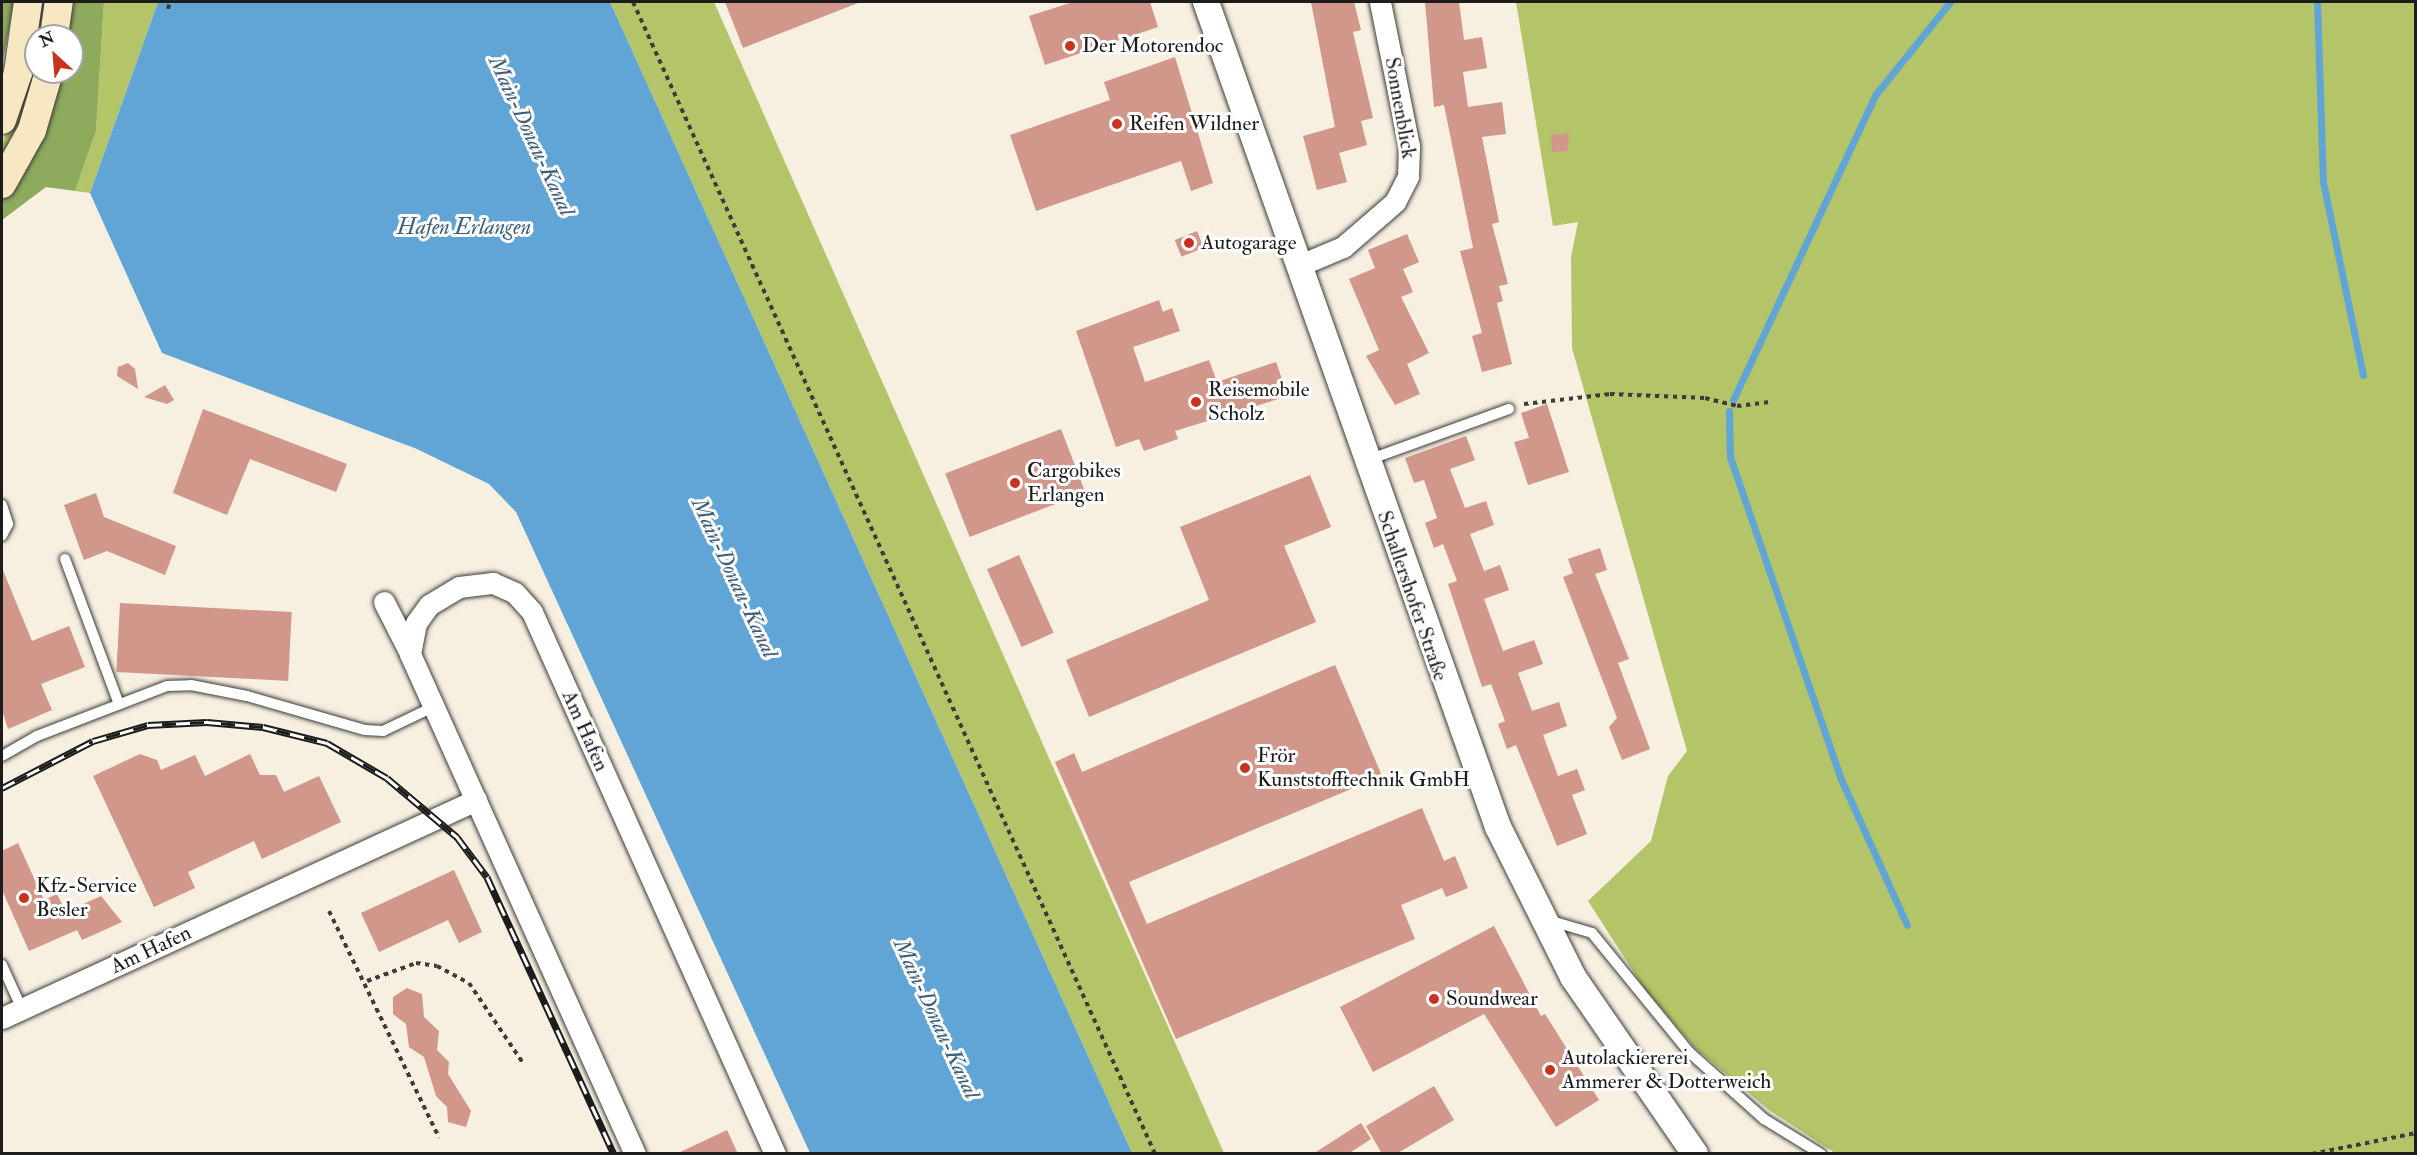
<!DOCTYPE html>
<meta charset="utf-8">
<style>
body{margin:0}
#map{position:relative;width:2417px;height:1155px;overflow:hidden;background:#f7f0e1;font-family:"IM FELL Double Pica",serif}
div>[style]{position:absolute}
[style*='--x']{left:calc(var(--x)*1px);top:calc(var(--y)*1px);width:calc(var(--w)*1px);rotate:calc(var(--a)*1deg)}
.green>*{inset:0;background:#b3c568}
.forest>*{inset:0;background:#8eaa5c}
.water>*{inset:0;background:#60a5d5}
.stream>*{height:7px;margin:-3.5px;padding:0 3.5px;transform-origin:3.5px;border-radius:3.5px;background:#60a5d5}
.building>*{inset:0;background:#d1978a;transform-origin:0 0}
.path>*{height:4px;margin-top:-2px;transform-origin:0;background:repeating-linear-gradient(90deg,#3d3c3a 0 4.5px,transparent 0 9px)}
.roads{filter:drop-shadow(0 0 2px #3d3c3a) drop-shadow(0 0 2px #3d3c3a)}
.service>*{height:10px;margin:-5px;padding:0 5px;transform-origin:5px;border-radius:5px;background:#fff}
.minor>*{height:21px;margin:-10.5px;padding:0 10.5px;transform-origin:10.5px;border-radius:10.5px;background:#fff}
.tertiary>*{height:26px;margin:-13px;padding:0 13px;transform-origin:13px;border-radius:13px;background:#fff}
.secondary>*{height:28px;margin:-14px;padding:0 14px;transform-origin:14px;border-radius:14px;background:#f7e8c3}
.rail>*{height:7px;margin-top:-3.5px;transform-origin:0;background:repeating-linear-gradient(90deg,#fff 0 14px,#1c1c1c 0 28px);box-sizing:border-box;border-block:2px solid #1c1c1c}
.dots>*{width:16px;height:16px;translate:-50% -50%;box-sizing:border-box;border:3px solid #fff;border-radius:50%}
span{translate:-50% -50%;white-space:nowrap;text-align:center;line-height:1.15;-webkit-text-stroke:6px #fff;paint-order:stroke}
.poi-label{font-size:21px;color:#1c1c1c}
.left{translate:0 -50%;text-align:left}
.street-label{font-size:21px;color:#1c1c1c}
.water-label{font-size:22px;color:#3e6078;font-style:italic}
.frame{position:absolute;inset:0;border:3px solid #1c1c1c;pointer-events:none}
.north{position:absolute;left:24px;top:24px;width:60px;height:60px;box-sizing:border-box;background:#fff;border:2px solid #a4a4a4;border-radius:50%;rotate:334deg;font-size:16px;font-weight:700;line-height:24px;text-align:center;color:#1c1c1c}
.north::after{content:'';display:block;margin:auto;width:21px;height:27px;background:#c8321e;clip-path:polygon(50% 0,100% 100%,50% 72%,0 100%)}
</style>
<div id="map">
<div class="green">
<i style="clip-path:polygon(38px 2px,49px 2px,43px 36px,36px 36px,36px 72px,27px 111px,2px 165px,2px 144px,14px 114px)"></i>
<i style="clip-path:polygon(104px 2px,158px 2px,90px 193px,75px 191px,96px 131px)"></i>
<i style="clip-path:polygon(610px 2px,714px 2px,1224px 1153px,1132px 1153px)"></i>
<i style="clip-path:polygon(1516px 2px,2415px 2px,2415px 1153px,1835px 1153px,1769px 1110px,1695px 1048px,1644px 988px,1588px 901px,1651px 841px,1668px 776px,1687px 751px,1572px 348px,1571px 257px,1578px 222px,1553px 226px)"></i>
</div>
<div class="forest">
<i style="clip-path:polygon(2px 2px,14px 2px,2px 65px)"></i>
<i style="clip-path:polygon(71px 2px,104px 2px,96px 131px,75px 191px,46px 187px,2px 220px,2px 200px,14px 185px,60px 72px,72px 72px,72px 36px,65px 36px)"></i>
</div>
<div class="water">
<i style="clip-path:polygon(158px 2px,610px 2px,1132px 1153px,810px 1153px,516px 512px,489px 484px,417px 449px,162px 353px,90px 193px)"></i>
</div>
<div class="stream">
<i style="--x:2317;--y:2;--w:180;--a:88.1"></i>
<i style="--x:2323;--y:182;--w:197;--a:78.3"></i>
<i style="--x:1733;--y:400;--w:338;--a:-65"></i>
<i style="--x:1876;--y:94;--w:118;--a:-51.2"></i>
<i style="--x:1729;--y:411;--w:46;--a:88.8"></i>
<i style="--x:1730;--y:457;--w:341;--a:71"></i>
<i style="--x:1841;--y:779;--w:160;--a:65.7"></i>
</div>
<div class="building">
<i style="clip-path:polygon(725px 2px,858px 2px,858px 3px,743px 48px)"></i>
<i style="clip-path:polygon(1073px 2px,1150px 2px,1158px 27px,1045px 65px,1029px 16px)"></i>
<i style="clip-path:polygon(1311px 2px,1354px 2px,1361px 30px,1353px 32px,1373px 118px,1361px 121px,1367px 145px,1339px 153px,1347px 182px,1317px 190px,1303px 136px,1335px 127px)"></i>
<i style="clip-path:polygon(1425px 2px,1459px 2px,1464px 40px,1482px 37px,1487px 68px,1463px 72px,1468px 107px,1502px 102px,1506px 134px,1482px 137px,1499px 222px,1492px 224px,1508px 284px,1499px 286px,1503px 301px,1497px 303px,1512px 364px,1482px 372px,1472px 336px,1482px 333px,1460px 251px,1473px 248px,1444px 105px,1434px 107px)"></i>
<i style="clip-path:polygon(1175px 57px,1213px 183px,1191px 191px,1181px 161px,1036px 211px,1010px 135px,1110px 100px,1104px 82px)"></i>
<i style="clip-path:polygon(1569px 133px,1568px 151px,1552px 152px,1551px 135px)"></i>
<i style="left:1197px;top:231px;width:18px;height:24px;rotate:68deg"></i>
<i style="clip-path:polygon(1407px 234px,1419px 262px,1403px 269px,1413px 292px,1401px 297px,1429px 353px,1407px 364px,1420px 394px,1395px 405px,1366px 356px,1379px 350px,1349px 279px,1375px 268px,1368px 250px)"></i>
<i style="clip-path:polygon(1159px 300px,1163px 312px,1172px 308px,1180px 331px,1133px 347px,1145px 382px,1209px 360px,1217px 382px,1276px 362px,1288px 396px,1175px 431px,1178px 439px,1144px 451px,1139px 439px,1116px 447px,1076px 331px)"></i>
<i style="clip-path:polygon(128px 363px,135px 369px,138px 389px,117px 376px,118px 367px)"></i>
<i style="clip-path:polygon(165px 385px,174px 400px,167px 404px,144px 397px)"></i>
<i style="clip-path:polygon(1547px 404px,1569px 472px,1528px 485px,1514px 442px,1529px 438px,1521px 413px)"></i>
<i style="clip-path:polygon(203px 409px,347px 464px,336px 492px,250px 459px,227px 515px,173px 493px)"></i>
<i style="left:1061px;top:429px;width:68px;height:124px;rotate:69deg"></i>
<i style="clip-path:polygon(1466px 436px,1475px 460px,1450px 469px,1465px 508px,1486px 501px,1494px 525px,1470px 534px,1484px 571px,1500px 565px,1509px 590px,1484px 599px,1503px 651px,1534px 640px,1543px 664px,1518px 673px,1532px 711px,1559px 702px,1567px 726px,1543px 735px,1558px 776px,1577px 769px,1585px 790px,1572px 795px,1587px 834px,1557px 846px,1516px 745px,1507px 749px,1498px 724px,1505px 721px,1491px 684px,1482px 687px,1448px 584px,1457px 581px,1443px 544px,1434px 548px,1425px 523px,1437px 518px,1424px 480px,1414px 483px,1405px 458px)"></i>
<i style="clip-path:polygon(1310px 475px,1331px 527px,1284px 546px,1316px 622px,1089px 717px,1066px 660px,1209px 600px,1180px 527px)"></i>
<i style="clip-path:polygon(96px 493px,104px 517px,176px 546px,165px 575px,107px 551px,84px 560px,64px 505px)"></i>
<i style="clip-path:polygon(1600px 548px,1607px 570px,1595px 574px,1629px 659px,1618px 663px,1650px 749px,1622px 760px,1609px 727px,1617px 718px,1563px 577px,1573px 573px,1568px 559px)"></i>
<i style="left:1019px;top:555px;width:85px;height:35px;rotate:66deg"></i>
<i style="clip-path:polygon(2px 568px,32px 641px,69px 626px,85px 667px,41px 684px,52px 710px,8px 729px,2px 710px)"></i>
<i style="left:120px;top:603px;width:172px;height:69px;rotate:3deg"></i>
<i style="clip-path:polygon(1335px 665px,1382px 776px,1129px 882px,1147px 924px,1422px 808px,1444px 861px,1455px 856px,1468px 888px,1446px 897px,1442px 888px,1401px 905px,1415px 939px,1176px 1039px,1055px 762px,1074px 753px,1082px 772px)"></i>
<i style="clip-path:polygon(140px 754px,157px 760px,161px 770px,195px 755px,205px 776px,250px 754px,260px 775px,276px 775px,284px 792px,319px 776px,341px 822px,262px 859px,254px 841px,188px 872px,195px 888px,154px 907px,93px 776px)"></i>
<i style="clip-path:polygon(18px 843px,44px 900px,57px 894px,66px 912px,101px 896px,122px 922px,82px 940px,77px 930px,29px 951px,2px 890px,2px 851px)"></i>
<i style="clip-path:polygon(454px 870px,482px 932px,459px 943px,448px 920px,379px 952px,361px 913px)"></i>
<i style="clip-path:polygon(1494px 926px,1541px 1016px,1545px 1014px,1599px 1100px,1556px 1127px,1484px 1014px,1373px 1072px,1340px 1007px)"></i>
<i style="clip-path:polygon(407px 988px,422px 994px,424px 1017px,439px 1031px,437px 1050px,449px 1062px,448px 1074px,471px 1111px,466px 1127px,448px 1122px,447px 1107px,436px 1096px,424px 1057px,409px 1047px,406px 1024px,393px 1014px,393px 997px)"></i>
<i style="clip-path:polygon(1434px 1086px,1454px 1120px,1396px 1154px,1382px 1154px,1366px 1126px)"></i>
<i style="clip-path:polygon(1361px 1123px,1371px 1139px,1348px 1154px,1313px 1154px)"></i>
<i style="clip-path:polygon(727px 1130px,738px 1154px,676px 1154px)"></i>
</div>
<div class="path">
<i style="--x:633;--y:2;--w:1265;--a:65.62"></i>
<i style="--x:168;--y:9;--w:7;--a:-74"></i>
<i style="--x:1524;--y:404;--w:87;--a:-6.6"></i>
<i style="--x:1610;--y:394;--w:95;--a:2.4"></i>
<i style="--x:1705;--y:398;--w:33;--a:14"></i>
<i style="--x:1737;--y:406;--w:35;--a:-7"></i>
<i style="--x:329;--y:911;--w:252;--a:64.1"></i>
<i style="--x:367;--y:981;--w:52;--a:-20.2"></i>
<i style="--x:416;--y:963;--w:21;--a:8"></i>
<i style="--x:437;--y:966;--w:36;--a:28"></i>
<i style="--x:469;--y:983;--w:97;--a:56"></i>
<i style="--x:2312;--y:1154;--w:106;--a:-11.4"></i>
</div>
<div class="roads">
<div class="service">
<i style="--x:1368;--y:460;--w:150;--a:-19.9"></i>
<i style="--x:2;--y:505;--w:20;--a:72"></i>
<i style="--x:8;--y:524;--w:13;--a:117"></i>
<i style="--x:65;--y:559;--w:155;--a:69.6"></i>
<i style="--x:2;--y:756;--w:40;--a:-29.7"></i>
<i style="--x:37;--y:736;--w:139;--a:-21"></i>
<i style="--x:167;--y:686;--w:24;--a:-2"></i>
<i style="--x:191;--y:685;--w:57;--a:11.1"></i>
<i style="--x:247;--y:696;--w:123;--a:16.1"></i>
<i style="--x:365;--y:730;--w:18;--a:3"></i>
<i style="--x:383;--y:731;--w:55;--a:-25.6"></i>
<i style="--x:1548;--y:920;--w:46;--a:16.5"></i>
<i style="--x:1592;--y:933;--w:154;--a:50.8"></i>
<i style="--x:1689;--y:1052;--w:101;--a:41.8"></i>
<i style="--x:1764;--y:1119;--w:67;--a:31.6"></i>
<i style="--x:2;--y:965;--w:48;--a:65.6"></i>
</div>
<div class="minor">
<i style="--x:1298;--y:266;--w:49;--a:-22.9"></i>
<i style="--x:1343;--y:247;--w:69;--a:-40.9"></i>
<i style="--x:1395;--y:202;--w:29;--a:-63"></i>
<i style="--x:1408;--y:176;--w:30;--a:-88"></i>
<i style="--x:1409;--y:146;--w:147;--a:-101.4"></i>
<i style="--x:384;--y:602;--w:57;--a:63"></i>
<i style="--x:2;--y:1018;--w:522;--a:-24.7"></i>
<i style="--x:635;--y:1154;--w:548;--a:-114.23"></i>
<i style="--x:410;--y:654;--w:32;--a:-79"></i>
<i style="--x:416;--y:623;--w:22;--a:-54"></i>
<i style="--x:429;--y:605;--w:35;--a:-31"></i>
<i style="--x:459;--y:587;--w:34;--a:-7"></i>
<i style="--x:493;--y:583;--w:24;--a:24"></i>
<i style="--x:515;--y:593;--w:25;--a:48"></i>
<i style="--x:532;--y:612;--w:594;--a:65.85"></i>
</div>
<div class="tertiary">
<i style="--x:1206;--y:2;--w:875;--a:70.51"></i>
<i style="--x:1498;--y:827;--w:168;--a:63.4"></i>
<i style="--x:1573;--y:977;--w:215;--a:55.4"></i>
</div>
<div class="secondary">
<i style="--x:54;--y:36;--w:34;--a:-82"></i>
<i style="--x:2;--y:120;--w:50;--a:-71.2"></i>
<i style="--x:18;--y:73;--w:72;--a:-82"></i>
<i style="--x:2;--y:184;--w:62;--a:-60.9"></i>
<i style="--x:32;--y:130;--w:60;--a:-73.7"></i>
</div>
</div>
<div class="rail">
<i style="--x:2;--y:788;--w:102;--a:-27.3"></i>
<i style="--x:93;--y:741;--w:57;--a:-16.2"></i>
<i style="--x:148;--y:725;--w:59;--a:-2.9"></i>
<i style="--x:207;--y:722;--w:56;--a:5.1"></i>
<i style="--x:263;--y:727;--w:66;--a:14"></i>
<i style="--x:327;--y:743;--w:69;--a:30.3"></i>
<i style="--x:387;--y:778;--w:92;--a:40.1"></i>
<i style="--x:457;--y:837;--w:50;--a:53.1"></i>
<i style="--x:487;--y:877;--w:305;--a:65.4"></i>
</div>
<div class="dots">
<i style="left:1070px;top:46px;background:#c8321e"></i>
<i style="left:1117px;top:124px;background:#c8321e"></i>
<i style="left:1189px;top:243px;background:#c8321e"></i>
<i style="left:1196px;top:402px;background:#c8321e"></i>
<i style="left:1015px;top:483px;background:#c8321e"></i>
<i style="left:1245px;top:768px;background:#c8321e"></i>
<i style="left:24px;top:898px;background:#c8321e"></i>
<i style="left:1434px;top:999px;background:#c8321e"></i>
<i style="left:1550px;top:1070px;background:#c8321e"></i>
</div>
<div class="poi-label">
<span class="left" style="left:1082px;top:46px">Der Motorendoc</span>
<span class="left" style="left:1129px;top:124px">Reifen Wildner</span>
<span class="left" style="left:1201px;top:243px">Autogarage</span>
<span class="left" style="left:1208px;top:402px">Reisemobile<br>Scholz</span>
<span class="left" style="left:1027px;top:483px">Cargobikes<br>Erlangen</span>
<span class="left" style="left:1257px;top:768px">Frör<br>Kunststofftechnik GmbH</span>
<span class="left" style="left:36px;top:898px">Kfz-Service<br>Besler</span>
<span class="left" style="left:1446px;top:999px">Soundwear</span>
<span class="left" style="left:1562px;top:1070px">Autolackiererei<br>Ammerer &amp; Dotterweich</span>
</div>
<div class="street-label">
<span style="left:1400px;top:108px;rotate:80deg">Sonnenblick</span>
<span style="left:1412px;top:596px;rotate:71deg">Schallershofer Straße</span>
<span style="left:585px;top:731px;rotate:66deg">Am Hafen</span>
<span style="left:151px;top:950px;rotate:-25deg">Am Hafen</span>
</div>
<div class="water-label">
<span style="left:531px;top:136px;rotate:65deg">Main-Donau-Kanal</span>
<span style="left:464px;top:228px">Hafen Erlangen</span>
<span style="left:734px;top:578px;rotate:65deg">Main-Donau-Kanal</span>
<span style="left:936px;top:1019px;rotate:65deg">Main-Donau-Kanal</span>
</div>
<div class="frame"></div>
<div class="north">N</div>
</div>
